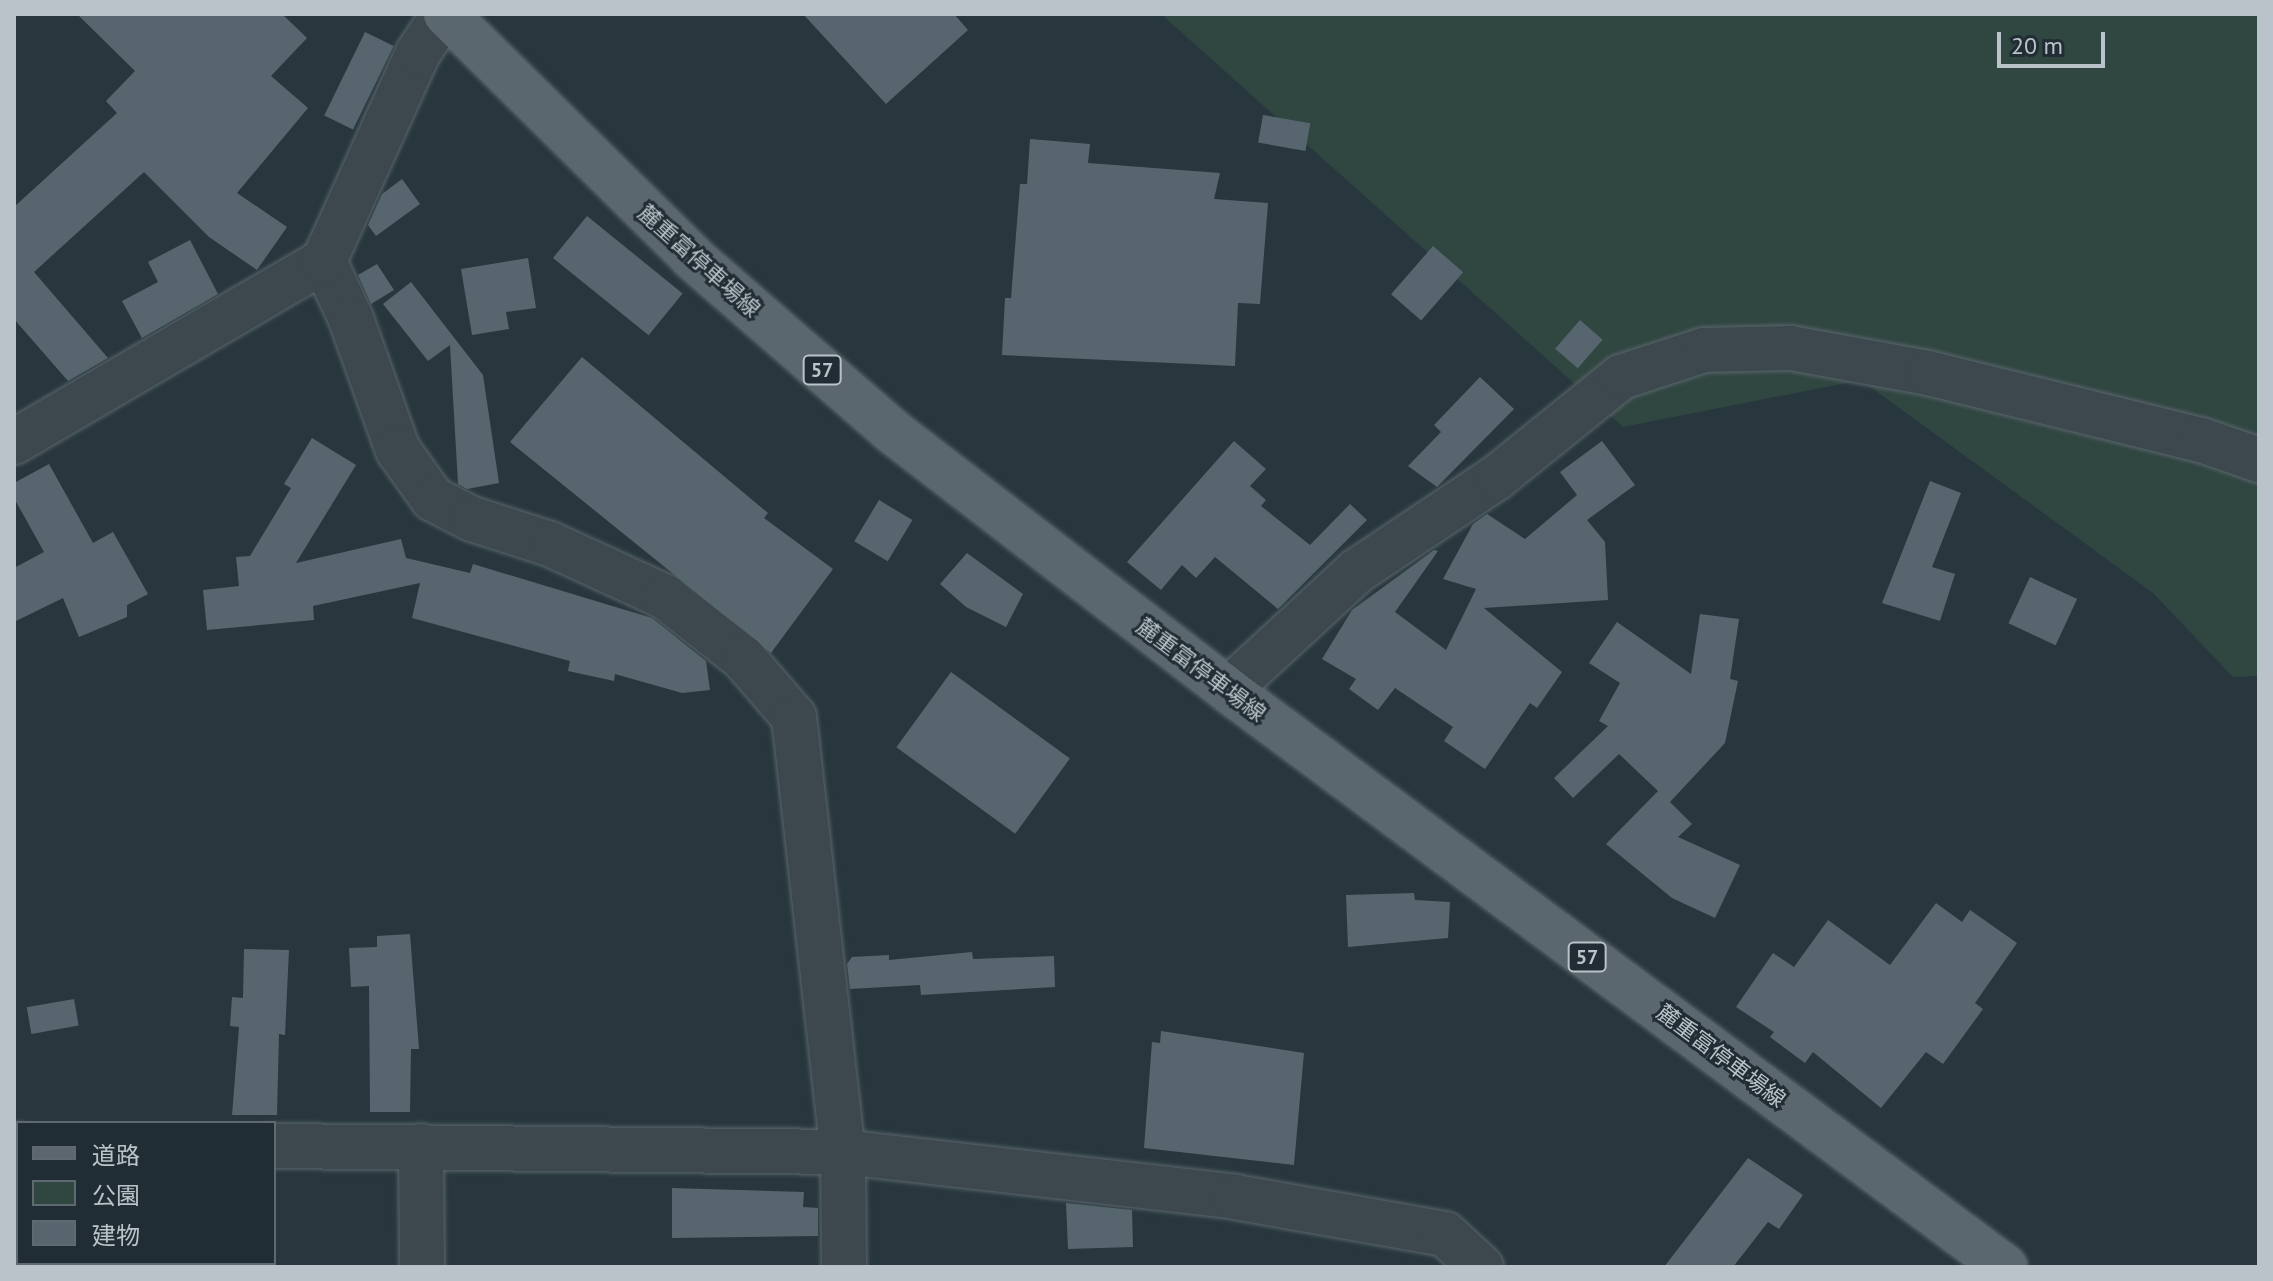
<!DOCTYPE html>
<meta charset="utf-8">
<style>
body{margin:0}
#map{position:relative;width:2273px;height:1281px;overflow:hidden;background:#28373e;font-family:"PT Sans","Noto Sans JP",sans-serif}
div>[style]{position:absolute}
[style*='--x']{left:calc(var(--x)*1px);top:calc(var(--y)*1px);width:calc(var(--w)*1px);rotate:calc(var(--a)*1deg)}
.green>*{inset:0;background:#304641}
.building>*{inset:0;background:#57666e;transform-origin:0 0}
.roads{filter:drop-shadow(0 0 2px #5a666c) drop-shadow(0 0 2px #5a666c)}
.minor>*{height:44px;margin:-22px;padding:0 22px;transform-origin:22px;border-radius:22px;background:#3c484e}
.major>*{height:44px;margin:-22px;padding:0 22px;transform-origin:22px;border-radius:22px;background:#5b676e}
span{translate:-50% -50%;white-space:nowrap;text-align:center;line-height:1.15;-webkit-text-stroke:6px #212d34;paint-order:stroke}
.shield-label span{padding:2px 6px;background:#212d34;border:2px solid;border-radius:6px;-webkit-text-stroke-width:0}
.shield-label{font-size:20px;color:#b9c3c9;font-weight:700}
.street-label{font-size:22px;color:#b9c3c9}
.frame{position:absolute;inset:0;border:16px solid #b9c3c9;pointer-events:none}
.legend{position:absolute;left:16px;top:1121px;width:260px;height:144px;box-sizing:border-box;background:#212d34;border:2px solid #5e6970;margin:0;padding:10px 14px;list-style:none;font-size:24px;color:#b9c3c9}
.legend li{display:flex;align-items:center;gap:16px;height:40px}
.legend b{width:40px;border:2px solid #5e6970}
.scale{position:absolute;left:1997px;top:32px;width:108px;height:36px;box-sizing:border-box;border:4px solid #b9c3c9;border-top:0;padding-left:10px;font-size:24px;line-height:28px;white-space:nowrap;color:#b9c3c9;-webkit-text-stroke:6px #212d34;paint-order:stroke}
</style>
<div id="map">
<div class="green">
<i style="clip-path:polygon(1161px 14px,2259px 14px,2259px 676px,2233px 677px,2153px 593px,1861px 380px,1623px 427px)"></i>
</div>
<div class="building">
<i style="clip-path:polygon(77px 14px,282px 14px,307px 38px,271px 76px,308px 108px,237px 193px,287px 227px,257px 270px,209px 237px,144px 172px,34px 272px,108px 358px,68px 381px,14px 319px,14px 207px,117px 113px,106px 101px,135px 71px)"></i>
<i style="clip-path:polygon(803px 14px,954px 14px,968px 30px,886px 104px)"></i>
<i style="left:365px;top:32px;width:32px;height:93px;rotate:26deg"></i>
<i style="left:1263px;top:115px;width:48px;height:28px;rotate:10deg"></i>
<i style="clip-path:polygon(1030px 139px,1090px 144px,1088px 163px,1220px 173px,1214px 199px,1268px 203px,1260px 304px,1238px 303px,1235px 366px,1002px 355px,1005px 298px,1011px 298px,1020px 184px,1027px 184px)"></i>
<i style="clip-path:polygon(402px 179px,420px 204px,376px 236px,368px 225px,382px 194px)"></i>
<i style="left:587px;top:216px;width:123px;height:54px;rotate:39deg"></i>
<i style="clip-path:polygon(190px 240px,218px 294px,142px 338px,122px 301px,158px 282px,148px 262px)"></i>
<i style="left:1433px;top:246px;width:40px;height:64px;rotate:41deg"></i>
<i style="clip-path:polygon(528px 258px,536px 308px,506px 312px,509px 329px,472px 335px,461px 269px)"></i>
<i style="clip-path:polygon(377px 264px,394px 290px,371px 304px,358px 275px)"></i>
<i style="clip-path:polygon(411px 282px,483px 375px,499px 483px,467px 489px,458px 484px,450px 345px,428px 361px,383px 304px)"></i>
<i style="left:1580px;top:320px;width:30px;height:38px;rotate:41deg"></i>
<i style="clip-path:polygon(582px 357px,768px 513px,764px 518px,833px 569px,771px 653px,510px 442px)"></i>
<i style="clip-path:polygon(1480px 377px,1514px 409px,1437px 487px,1408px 466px,1441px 432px,1434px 425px)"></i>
<i style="clip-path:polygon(312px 438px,356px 465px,296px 563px,401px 539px,406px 558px,470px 573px,473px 564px,652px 618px,706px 661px,710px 690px,682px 693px,615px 674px,614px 681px,568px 671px,570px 661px,412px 618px,420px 583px,313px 606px,314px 620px,207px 630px,203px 590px,239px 586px,236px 557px,250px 556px,291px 488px,284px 484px)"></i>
<i style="clip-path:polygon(1234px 441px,1266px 469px,1250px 486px,1266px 500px,1261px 506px,1310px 545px,1350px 504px,1367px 520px,1278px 609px,1215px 557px,1196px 578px,1182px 565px,1161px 590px,1127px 562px)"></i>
<i style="clip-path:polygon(1602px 441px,1635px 485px,1587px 520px,1605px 542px,1608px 600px,1484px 608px,1562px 672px,1537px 708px,1530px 703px,1485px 769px,1444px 741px,1453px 727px,1395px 688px,1378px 710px,1349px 689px,1356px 679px,1322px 659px,1352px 610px,1434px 550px,1438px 551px,1395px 612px,1446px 650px,1476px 589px,1443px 579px,1473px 524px,1487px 514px,1525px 539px,1577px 495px,1560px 472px)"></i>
<i style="clip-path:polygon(49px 464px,93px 543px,113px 532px,148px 594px,127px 605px,127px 617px,79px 637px,63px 598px,14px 622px,14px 568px,44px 552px,14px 498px,14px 483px)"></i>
<i style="clip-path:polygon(1930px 481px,1961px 493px,1932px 567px,1955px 574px,1940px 621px,1882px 603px)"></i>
<i style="left:879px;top:500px;width:39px;height:48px;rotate:31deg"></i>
<i style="clip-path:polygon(967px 553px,1023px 594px,1006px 627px,966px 607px,940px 584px)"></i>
<i style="left:2030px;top:577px;width:52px;height:51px;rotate:25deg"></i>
<i style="clip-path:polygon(1700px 614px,1739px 619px,1730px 679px,1738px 681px,1725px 743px,1670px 802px,1662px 794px,1692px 824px,1678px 837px,1740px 865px,1715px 918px,1672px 898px,1606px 844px,1658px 791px,1619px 754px,1573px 798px,1554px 778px,1608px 726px,1599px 721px,1620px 683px,1589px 663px,1617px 622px,1691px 674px)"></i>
<i style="left:951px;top:672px;width:147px;height:93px;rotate:36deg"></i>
<i style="clip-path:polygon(1414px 893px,1415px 900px,1450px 902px,1448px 938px,1348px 947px,1346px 895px)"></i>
<i style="clip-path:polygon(1936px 903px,1962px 922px,1970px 910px,2017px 943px,1975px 1003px,1983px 1009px,1943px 1064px,1926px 1052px,1881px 1108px,1813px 1052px,1805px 1063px,1770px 1037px,1774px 1032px,1736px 1007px,1773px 953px,1794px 967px,1828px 920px,1890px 965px)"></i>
<i style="clip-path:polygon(410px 934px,419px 1049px,411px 1049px,410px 1112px,370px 1112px,369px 986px,351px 987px,349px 948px,377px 947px,377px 936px)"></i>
<i style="clip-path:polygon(244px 949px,289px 950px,285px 1035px,279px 1034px,277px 1115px,232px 1115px,239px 1027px,230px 1026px,232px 997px,243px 998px)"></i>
<i style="clip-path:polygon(972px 952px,973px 959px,1054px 956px,1055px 987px,921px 995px,920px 985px,850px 989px,847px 964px,852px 957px,889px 955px,889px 960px)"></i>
<i style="left:74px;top:999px;width:27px;height:48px;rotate:80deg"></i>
<i style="clip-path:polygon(1161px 1031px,1304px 1053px,1294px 1165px,1144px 1148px,1152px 1042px,1160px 1043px)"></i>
<i style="clip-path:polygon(1748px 1158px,1803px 1195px,1779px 1229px,1768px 1222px,1733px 1267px,1664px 1267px)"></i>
<i style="clip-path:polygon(672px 1188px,804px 1192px,803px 1207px,818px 1208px,818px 1236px,672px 1238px)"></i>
<i style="clip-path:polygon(1066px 1203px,1132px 1210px,1133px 1247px,1068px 1249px)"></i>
</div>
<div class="roads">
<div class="minor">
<i style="--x:324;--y:261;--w:64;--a:65"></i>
<i style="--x:351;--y:319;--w:139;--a:70.3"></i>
<i style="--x:398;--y:450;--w:60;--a:54.5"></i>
<i style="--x:433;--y:499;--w:44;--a:27.1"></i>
<i style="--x:472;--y:519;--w:82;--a:17.8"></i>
<i style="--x:550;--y:544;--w:127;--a:24.7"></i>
<i style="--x:665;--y:597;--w:99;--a:38"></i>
<i style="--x:743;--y:658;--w:78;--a:49.2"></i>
<i style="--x:794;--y:717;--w:438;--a:83.6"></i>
<i style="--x:843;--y:1152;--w:115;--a:89.5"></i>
<i style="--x:14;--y:442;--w:359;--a:-30.3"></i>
<i style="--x:324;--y:261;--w:228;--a:-65.7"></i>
<i style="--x:418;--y:53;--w:47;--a:-56.3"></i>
<i style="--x:1228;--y:690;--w:176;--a:-42.7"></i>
<i style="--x:1357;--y:571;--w:167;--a:-33.8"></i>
<i style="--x:1496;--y:478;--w:161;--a:-38.9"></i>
<i style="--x:1621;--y:377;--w:87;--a:-18"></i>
<i style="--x:1704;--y:350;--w:87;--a:-1.3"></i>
<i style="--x:1791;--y:348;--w:139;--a:10.3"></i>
<i style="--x:1928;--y:373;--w:281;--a:13.8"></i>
<i style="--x:2201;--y:440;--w:61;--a:19"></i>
<i style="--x:14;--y:1145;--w:4;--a:0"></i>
<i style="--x:274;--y:1146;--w:569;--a:0.6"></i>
<i style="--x:843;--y:1152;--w:395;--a:6.5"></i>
<i style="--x:1235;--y:1197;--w:213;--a:10"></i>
<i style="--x:1445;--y:1234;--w:49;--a:42.5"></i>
<i style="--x:421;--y:1146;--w:121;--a:89.5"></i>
</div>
<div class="major">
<i style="--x:446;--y:14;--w:346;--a:44.6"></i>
<i style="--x:692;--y:257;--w:265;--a:41"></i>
<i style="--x:892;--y:431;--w:424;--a:37.6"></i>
<i style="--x:1228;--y:690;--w:968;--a:36.6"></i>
</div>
</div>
<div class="shield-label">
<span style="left:822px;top:370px">57</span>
<span style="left:1587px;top:957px">57</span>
</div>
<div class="street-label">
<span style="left:699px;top:261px;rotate:42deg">麓重富停車場線</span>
<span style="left:1201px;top:670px;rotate:37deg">麓重富停車場線</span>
<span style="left:1721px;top:1056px;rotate:37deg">麓重富停車場線</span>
</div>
<div class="frame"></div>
<ul class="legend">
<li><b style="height:10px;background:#5b676e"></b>道路</li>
<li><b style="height:22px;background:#304641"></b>公園</li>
<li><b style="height:22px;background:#57666e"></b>建物</li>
</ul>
<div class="scale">20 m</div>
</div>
